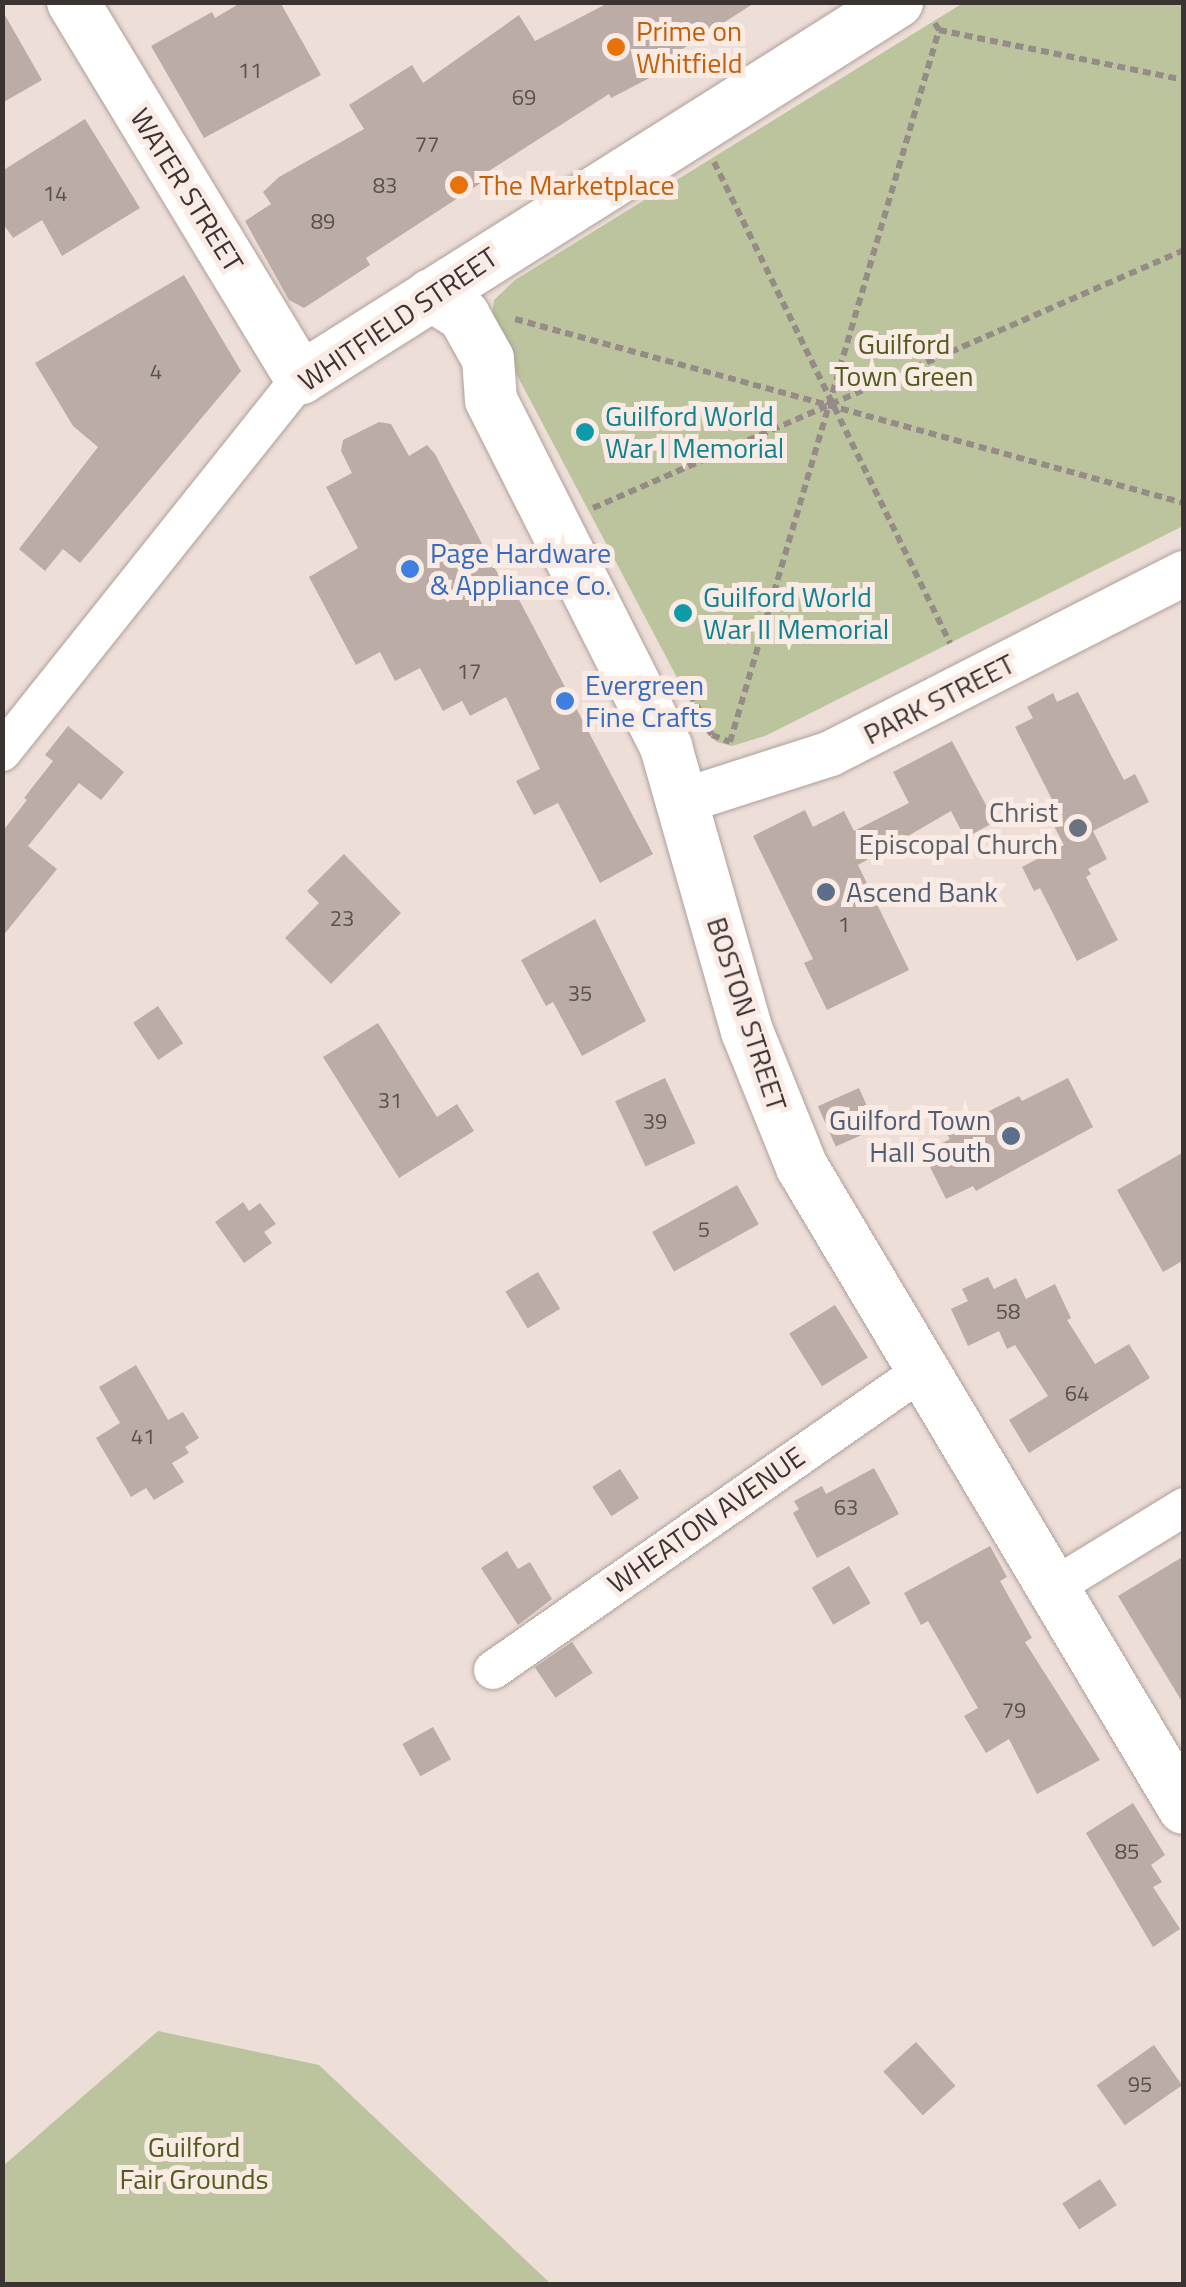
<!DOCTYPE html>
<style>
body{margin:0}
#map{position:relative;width:1186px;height:2287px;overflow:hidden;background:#eeded8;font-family:"Titillium Web",sans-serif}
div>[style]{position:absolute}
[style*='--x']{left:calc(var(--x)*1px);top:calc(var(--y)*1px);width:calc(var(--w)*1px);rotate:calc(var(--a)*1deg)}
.green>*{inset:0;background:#bbc49d}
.building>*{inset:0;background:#bbaca6;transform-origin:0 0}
.path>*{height:6px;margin-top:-3px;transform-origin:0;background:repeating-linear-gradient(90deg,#968b87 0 8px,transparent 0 13px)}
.roads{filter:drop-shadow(0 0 2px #ae9f99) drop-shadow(0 0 2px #ae9f99)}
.minor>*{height:38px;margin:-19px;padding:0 19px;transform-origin:19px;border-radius:19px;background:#fff}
.tertiary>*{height:45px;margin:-22.5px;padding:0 22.5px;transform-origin:22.5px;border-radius:22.5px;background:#fff}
.secondary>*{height:52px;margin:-26px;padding:0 26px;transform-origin:26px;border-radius:26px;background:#fff}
.dots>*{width:28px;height:28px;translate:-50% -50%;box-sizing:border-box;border:5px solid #fbebe5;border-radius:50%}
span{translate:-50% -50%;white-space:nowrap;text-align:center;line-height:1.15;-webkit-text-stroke:10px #fbebe5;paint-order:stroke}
.number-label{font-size:22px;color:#5a514e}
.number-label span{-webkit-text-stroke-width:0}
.food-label{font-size:28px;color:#c56008}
.left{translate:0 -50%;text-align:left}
.street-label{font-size:28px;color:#3a3331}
.park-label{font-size:28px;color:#515c1e}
.culture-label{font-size:28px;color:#0d838f}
.shop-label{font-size:28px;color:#366cbe}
.worship-label{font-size:28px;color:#5b616d}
.right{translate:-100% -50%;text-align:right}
.service-label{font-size:28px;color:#4e5e75}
.frame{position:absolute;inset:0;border:5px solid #3a3331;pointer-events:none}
</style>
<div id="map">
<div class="green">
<i style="clip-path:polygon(963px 3px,1183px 3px,1183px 526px,765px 736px,732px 746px,717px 742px,707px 734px,502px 347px,491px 320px,494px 300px,515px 280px)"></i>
<i style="clip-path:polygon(158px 2031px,319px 2065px,551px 2284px,3px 2284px,3px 2166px)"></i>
</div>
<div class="building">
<i style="clip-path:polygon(242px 2px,280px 2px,321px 75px,204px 138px,151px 46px,212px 12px,215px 18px)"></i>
<i style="clip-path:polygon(610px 2px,756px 2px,659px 64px,663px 71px,611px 98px,609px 94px,481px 176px,484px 181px,366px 258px,370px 265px,304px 308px,289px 300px,245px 221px,271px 204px,263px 192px,279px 177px,364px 129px,349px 105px,412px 65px,423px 83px,519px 15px,535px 41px)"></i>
<i style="clip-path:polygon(2px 10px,42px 80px,2px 103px)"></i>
<i style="clip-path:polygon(85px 119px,140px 208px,62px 256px,42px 220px,13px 238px,2px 222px,2px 171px)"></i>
<i style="clip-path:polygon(184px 275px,241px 371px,80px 563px,63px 549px,45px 571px,19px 549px,98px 447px,73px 426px,35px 363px)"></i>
<i style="clip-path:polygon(379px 422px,391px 424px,409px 456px,427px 445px,435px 454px,500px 578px,506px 575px,653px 854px,600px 883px,558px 803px,534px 815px,516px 781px,540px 769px,506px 697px,470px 716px,462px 701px,443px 711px,420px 668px,395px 681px,380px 652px,356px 665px,309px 577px,358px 548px,326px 487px,352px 473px,341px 451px,343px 440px)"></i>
<i style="clip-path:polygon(1078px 692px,1124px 780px,1135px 774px,1149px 802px,1093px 831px,1107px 859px,1088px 869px,1091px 874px,1086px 877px,1118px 940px,1077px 961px,1040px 888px,1034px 891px,1022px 867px,1064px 845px,1053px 824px,1062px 819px,1015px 727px,1033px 718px,1027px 707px,1053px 693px,1057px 702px)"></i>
<i style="clip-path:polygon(68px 726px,124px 772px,101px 800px,79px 783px,28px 846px,57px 869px,2px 937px,2px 825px,5px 828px,27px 800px,24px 798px,53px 761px,45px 755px)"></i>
<i style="clip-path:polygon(952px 741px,995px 822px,965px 838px,951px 811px,858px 865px,909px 970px,827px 1010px,804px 963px,813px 959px,753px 836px,805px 810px,813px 827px,844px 811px,854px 831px,909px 803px,893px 772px)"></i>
<i style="clip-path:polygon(344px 854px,401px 913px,331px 984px,285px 938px,319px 903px,307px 891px)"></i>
<i style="clip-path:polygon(595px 919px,646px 1021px,582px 1056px,553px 1002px,546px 1006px,521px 960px)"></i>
<i style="left:158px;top:1006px;width:45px;height:30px;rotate:56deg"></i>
<i style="clip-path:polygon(378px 1023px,437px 1117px,457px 1104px,474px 1131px,399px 1178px,323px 1057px)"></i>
<i style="left:665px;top:1078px;width:72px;height:55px;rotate:65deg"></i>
<i style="clip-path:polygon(1068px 1078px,1093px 1127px,976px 1191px,973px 1186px,946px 1199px,923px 1153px,950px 1139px,946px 1133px,1019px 1096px,1022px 1101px)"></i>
<i style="left:859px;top:1088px;width:44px;height:45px;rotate:66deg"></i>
<i style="clip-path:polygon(1184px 1152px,1184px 1260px,1163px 1272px,1117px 1190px)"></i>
<i style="left:737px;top:1185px;width:45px;height:97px;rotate:61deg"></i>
<i style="clip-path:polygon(243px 1202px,249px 1211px,260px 1203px,276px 1224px,264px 1232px,272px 1243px,244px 1263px,215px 1222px)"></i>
<i style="left:538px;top:1272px;width:43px;height:38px;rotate:59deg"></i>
<i style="clip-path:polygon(988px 1277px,994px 1289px,1016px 1278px,1026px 1299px,1055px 1284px,1071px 1318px,1067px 1320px,1095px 1364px,1129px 1344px,1150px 1378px,1029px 1453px,1009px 1420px,1048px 1396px,1015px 1345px,1007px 1349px,999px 1331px,968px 1346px,951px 1309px,968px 1301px,962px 1289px)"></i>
<i style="left:835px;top:1305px;width:62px;height:54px;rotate:58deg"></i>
<i style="clip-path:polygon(136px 1365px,168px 1420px,183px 1412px,199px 1438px,185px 1447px,189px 1453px,172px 1463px,184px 1482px,154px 1500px,146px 1488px,131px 1497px,96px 1438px,120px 1423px,99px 1387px)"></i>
<i style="clip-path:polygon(874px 1468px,899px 1514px,817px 1558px,793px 1513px,799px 1509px,794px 1501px,822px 1486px,826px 1494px)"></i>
<i style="left:620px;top:1469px;width:35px;height:33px;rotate:57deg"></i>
<i style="clip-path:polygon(990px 1546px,1007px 1577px,1000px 1581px,1032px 1638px,1025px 1642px,1100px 1760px,1037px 1794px,1009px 1739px,986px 1753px,964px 1716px,978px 1708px,928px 1621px,921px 1625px,904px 1593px)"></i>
<i style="clip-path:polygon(507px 1551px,518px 1569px,530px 1562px,552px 1599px,518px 1625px,481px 1568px)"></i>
<i style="clip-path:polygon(1184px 1556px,1184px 1705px,1118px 1596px)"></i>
<i style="left:849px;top:1566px;width:43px;height:43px;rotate:60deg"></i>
<i style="left:572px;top:1642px;width:37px;height:45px;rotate:56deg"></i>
<i style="left:433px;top:1727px;width:37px;height:35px;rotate:61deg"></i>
<i style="clip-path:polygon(1133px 1803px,1165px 1855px,1151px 1865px,1162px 1882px,1153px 1887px,1180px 1929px,1153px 1947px,1086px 1833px)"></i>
<i style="left:916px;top:2042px;width:59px;height:44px;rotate:48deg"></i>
<i style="left:1154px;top:2045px;width:49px;height:70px;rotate:55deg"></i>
<i style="left:1100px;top:2179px;width:31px;height:45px;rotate:57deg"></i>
</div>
<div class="path">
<i style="--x:939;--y:30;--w:250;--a:11.5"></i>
<i style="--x:714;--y:162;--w:536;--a:63.87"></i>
<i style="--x:515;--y:319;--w:694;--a:15.38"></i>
<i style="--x:593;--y:508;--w:645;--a:-23.58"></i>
<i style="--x:685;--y:682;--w:59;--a:63"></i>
<i style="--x:712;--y:735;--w:19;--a:21"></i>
<i style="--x:730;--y:742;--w:742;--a:-73.64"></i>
<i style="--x:939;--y:30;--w:12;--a:-121"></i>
</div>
<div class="roads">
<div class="minor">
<i style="--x:2;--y:752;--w:479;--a:-51.4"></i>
<i style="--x:1052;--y:1588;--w:155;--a:-31.5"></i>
<i style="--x:493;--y:1670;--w:523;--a:-34.88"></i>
</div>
<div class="tertiary">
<i style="--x:684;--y:800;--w:153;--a:-17.8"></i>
<i style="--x:830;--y:753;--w:397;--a:-27"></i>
</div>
<div class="secondary">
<i style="--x:73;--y:2;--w:440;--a:58.8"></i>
<i style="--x:301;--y:378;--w:705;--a:-32.25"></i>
<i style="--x:431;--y:295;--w:39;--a:32"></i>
<i style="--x:464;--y:316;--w:49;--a:60.8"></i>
<i style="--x:488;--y:359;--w:41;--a:85.8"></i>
<i style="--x:491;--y:400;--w:389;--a:63.2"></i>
<i style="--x:666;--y:747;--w:295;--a:74.1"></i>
<i style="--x:747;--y:1031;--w:147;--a:68"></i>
<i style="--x:802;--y:1167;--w:746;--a:59.21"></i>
</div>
</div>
<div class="dots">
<i style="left:616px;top:47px;background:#e8710a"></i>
<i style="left:459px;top:185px;background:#e8710a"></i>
<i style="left:585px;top:432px;background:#0f9aa8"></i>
<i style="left:410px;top:569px;background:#3f7fe0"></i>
<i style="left:683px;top:613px;background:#0f9aa8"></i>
<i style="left:565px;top:701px;background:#3f7fe0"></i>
<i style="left:1078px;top:828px;background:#6b7280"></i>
<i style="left:826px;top:892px;background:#5c6f8a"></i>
<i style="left:1011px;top:1136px;background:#5c6f8a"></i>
</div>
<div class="number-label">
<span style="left:250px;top:71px">11</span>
<span style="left:524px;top:98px">69</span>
<span style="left:427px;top:145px">77</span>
<span style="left:385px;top:186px">83</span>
<span style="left:55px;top:194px">14</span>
<span style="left:323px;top:222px">89</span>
<span style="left:156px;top:372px">4</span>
<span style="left:469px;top:672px">17</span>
<span style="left:342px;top:919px">23</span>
<span style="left:844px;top:925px">1</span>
<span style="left:580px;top:994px">35</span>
<span style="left:390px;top:1101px">31</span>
<span style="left:655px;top:1122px">39</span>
<span style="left:704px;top:1230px">5</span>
<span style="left:1008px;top:1312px">58</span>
<span style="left:1077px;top:1394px">64</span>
<span style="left:143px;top:1437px">41</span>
<span style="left:846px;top:1508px">63</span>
<span style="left:1014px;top:1711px">79</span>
<span style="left:1127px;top:1852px">85</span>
<span style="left:1140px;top:2085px">95</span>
</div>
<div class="food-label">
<span class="left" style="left:636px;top:47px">Prime on<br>Whitfield</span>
<span class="left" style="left:479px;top:185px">The Marketplace</span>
</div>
<div class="street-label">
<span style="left:187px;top:190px;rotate:58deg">WATER STREET</span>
<span style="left:398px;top:319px;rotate:-34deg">WHITFIELD STREET</span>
<span style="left:939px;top:699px;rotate:-27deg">PARK STREET</span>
<span style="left:747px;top:1014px;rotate:72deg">BOSTON STREET</span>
<span style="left:706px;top:1520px;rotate:-35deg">WHEATON AVENUE</span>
</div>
<div class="park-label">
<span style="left:904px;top:360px">Guilford<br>Town Green</span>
<span style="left:194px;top:2163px">Guilford<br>Fair Grounds</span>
</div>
<div class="culture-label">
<span class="left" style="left:605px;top:432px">Guilford World<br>War I Memorial</span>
<span class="left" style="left:703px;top:613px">Guilford World<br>War II Memorial</span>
</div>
<div class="shop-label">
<span class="left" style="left:430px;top:569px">Page Hardware<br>&amp; Appliance Co.</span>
<span class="left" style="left:585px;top:701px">Evergreen<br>Fine Crafts</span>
</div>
<div class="worship-label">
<span class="right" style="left:1058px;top:828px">Christ<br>Episcopal Church</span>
</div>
<div class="service-label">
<span class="left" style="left:846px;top:892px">Ascend Bank</span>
<span class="right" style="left:991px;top:1136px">Guilford Town<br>Hall South</span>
</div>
<div class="frame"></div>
</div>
